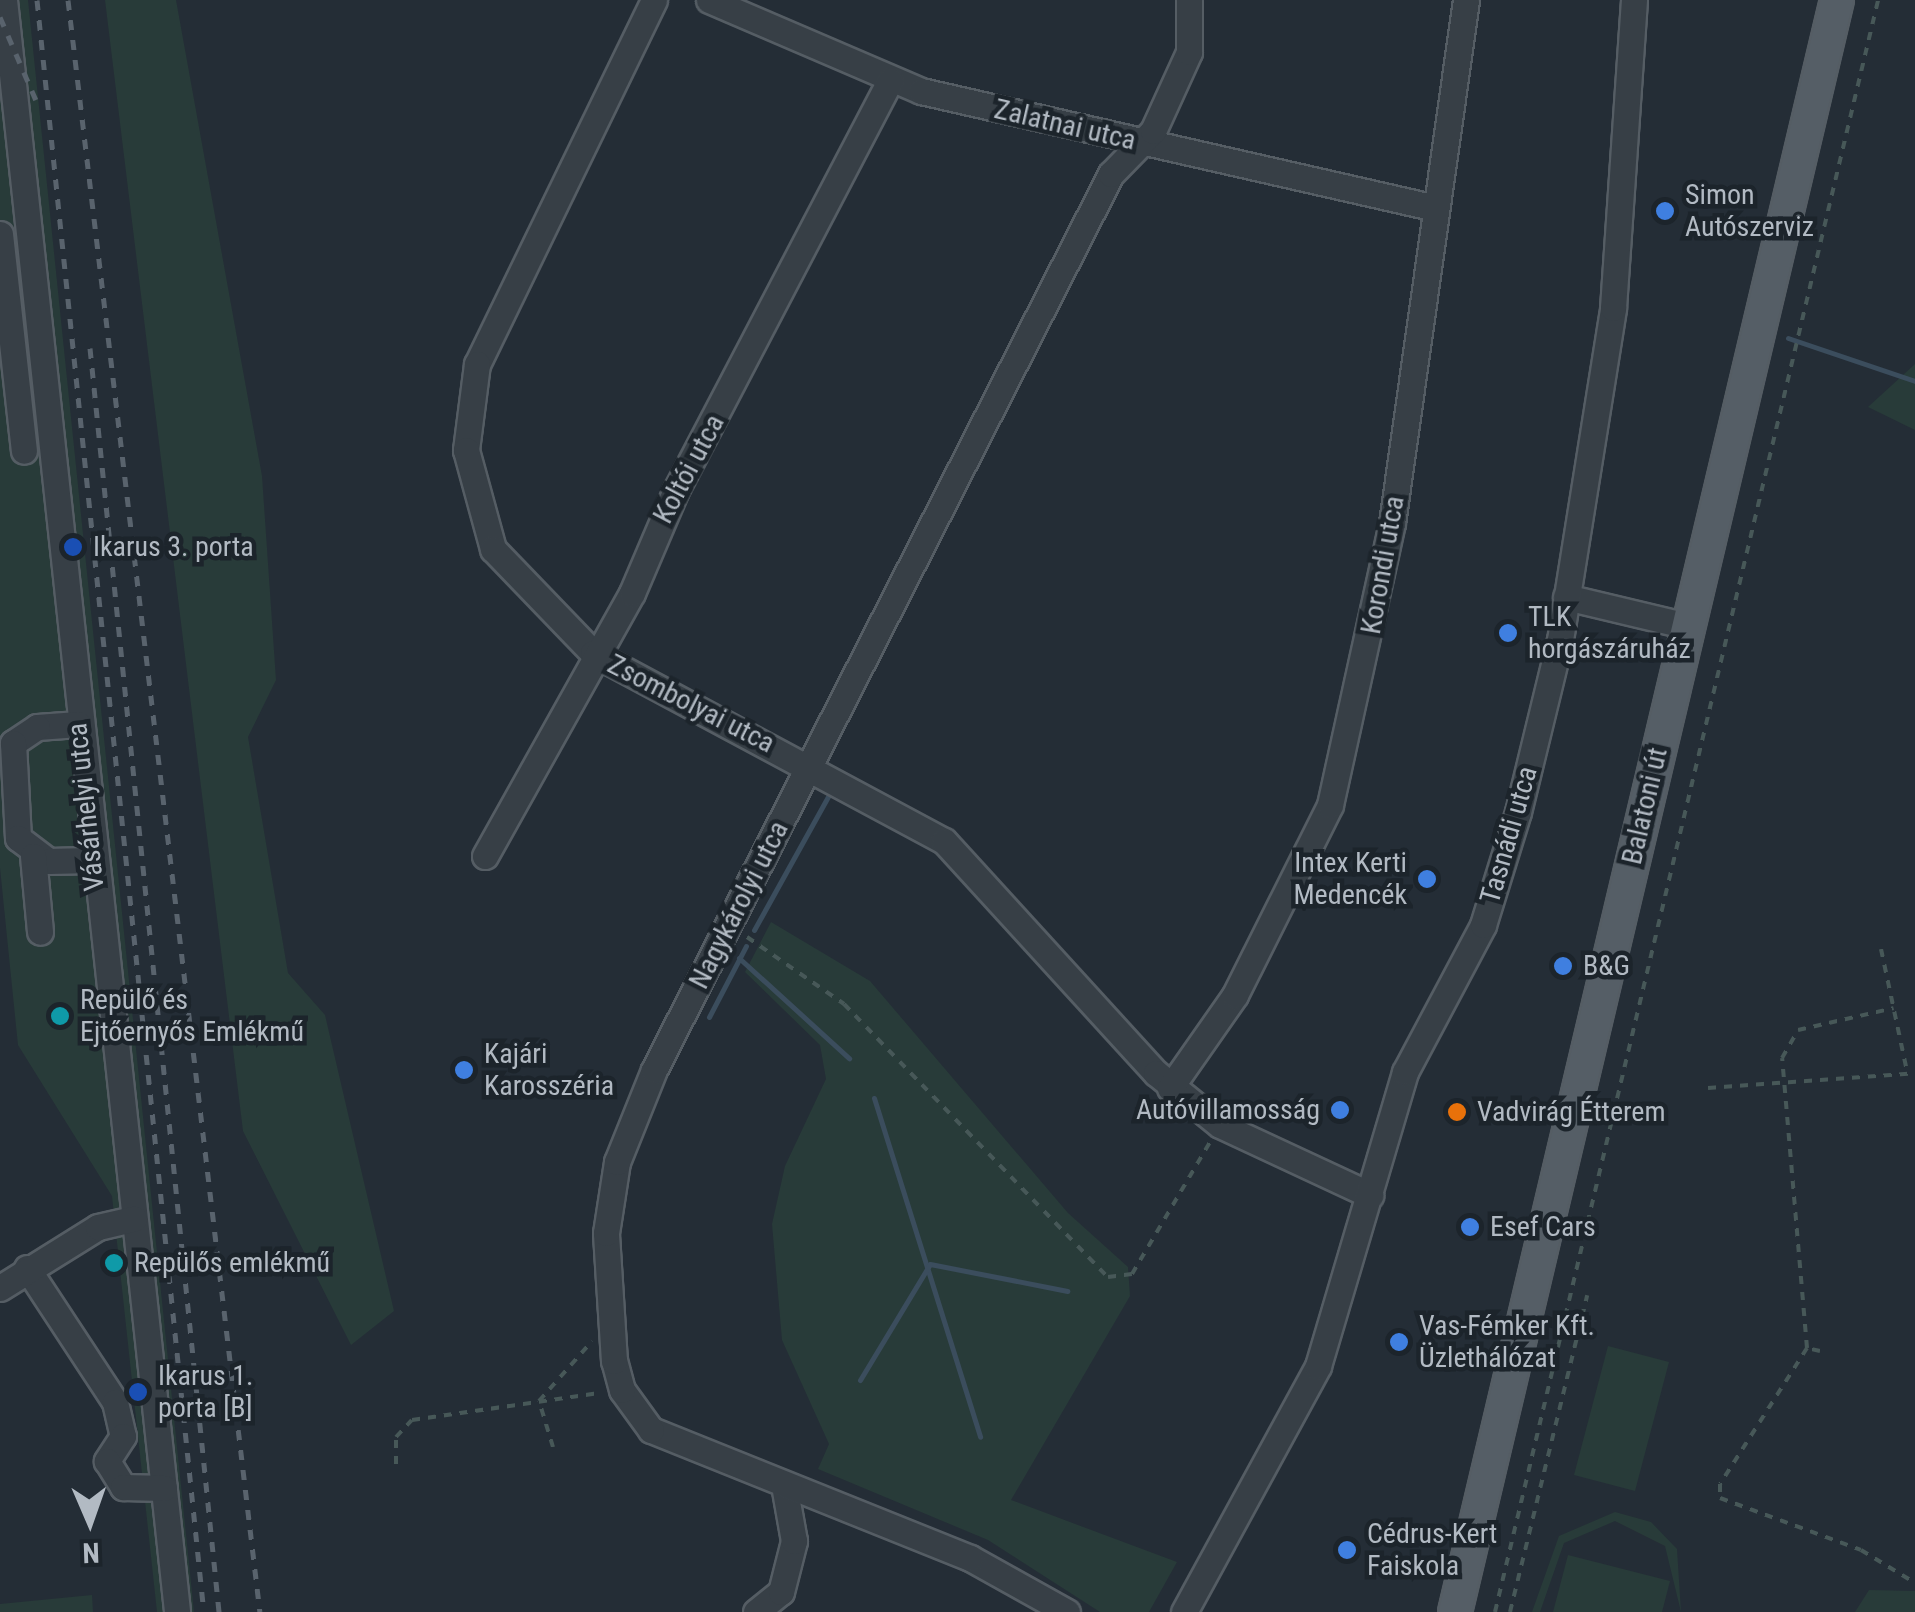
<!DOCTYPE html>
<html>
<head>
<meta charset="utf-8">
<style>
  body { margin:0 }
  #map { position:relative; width:1915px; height:1612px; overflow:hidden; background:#242d36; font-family:"Roboto Condensed",sans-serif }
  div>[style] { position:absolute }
  .green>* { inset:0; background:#283b39 }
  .stream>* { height:5px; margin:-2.5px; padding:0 2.5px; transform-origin:2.5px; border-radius:2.5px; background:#3b4d5d }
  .path>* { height:4px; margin-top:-2px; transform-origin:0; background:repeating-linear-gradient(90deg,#475858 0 8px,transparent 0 16px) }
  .roads { filter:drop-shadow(2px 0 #555d64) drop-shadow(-2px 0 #555d64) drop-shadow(0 2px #555d64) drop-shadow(0 -2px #555d64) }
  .minor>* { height:25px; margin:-12.5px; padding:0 12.5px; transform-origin:12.5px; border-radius:12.5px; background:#373f46 }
  .major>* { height:32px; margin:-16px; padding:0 16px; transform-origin:16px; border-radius:16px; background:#555e66 }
  .rail>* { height:5px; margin-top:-2.5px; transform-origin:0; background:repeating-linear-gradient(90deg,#59636d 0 10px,transparent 0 20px) }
  .dots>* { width:28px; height:28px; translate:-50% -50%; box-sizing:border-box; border:5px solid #1c242b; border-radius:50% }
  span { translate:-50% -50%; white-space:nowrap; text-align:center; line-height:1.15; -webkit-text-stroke:9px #1c242b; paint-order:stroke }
  .street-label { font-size:28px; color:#b2bac3 }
  .poi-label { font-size:28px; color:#b2bac3 }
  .left { translate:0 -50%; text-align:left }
  .right { translate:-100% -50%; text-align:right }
  .north { position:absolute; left:40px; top:1472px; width:100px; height:100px; -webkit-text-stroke:8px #1c242b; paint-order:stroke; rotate:178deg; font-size:28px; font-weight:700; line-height:40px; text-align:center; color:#b2bac3 }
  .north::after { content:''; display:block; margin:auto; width:35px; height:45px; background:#b2bac3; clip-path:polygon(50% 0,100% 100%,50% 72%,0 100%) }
</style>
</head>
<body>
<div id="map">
  <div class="green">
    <div style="clip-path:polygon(0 0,28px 0,194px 1612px,157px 1612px,112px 1196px,18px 1045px,0 868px)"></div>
    <div style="clip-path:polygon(105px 0,176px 0,262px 476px,276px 680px,248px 737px,288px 973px,325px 1015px,394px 1311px,351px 1345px,243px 1131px)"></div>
    <div style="clip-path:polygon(1915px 364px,1915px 430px,1868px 407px)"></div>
    <div style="clip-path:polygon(771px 922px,870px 981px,1068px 1213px,1128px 1267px,1130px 1296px,1011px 1500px,1177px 1562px,1149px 1612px,1100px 1612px,988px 1540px,818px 1469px,829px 1444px,782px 1340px,772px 1224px,785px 1166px,826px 1079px,820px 1045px,745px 972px)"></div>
    <div style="clip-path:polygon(1608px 1346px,1669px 1362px,1635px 1491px,1574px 1475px)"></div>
    <div style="clip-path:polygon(1615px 1512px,1651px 1522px,1677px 1549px,1681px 1612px,1665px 1546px,1615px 1521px,1564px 1543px,1540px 1612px,1532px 1612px,1559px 1536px)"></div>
    <div style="clip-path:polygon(1568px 1555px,1670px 1581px,1662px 1612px,1553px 1612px)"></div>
    <div style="clip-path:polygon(1869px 1590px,1915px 1591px,1915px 1612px,1855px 1612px)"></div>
    <div style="clip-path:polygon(92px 1595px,93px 1612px,0 1612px,0 1604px)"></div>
  </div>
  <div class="stream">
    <div style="left:1788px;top:338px;width:134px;rotate:18.7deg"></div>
    <div style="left:754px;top:930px;width:157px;rotate:-61deg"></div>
    <div style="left:739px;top:958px;width:149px;rotate:42.3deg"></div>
    <div style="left:709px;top:1017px;width:80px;rotate:-62.5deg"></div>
    <div style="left:874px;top:1098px;width:355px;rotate:72.6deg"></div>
    <div style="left:930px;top:1264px;width:140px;rotate:11.1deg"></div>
    <div style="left:860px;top:1380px;width:135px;rotate:-58.9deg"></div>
  </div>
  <div class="path">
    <div style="left:747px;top:937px;width:118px;rotate:34.6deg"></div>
    <div style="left:844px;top:1004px;width:380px;rotate:46deg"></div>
    <div style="left:1108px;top:1277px;width:24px;rotate:-7deg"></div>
    <div style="left:1132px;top:1274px;width:153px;rotate:-59.4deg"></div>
    <div style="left:1881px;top:949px;width:125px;rotate:78deg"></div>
    <div style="left:1708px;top:1088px;width:208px;rotate:-4.1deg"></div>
    <div style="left:1807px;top:1348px;width:291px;rotate:-94.9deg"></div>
    <div style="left:1782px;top:1058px;width:32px;rotate:-60deg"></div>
    <div style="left:1798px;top:1030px;width:98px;rotate:-12.9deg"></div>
    <div style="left:1820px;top:1351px;width:13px;rotate:-167deg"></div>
    <div style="left:1807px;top:1348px;width:161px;rotate:122.6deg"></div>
    <div style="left:1720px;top:1484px;width:14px;rotate:90deg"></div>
    <div style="left:1720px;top:1498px;width:150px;rotate:20.2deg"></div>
    <div style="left:1861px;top:1550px;width:63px;rotate:31.4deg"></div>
    <div style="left:553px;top:1447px;width:48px;rotate:-106.9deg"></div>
    <div style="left:539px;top:1401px;width:80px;rotate:-48.5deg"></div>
    <div style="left:396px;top:1464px;width:27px;rotate:-90deg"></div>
    <div style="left:396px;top:1437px;width:23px;rotate:-47deg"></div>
    <div style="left:412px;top:1420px;width:189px;rotate:-8.2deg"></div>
    <div style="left:1495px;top:1612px;width:1657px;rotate:-76.63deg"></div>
    <div style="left:1510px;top:1612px;width:326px;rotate:-76.3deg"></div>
  </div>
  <div class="roads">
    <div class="minor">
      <div style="left:4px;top:0;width:1621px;rotate:83.87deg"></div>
      <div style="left:654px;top:0;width:405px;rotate:115.9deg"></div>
      <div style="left:477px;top:364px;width:87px;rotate:97.3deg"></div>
      <div style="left:466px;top:450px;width:103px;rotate:74.7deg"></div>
      <div style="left:493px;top:549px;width:144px;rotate:46.1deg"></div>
      <div style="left:593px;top:653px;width:398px;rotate:28.2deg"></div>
      <div style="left:944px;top:841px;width:314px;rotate:47.6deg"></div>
      <div style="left:1156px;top:1073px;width:82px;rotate:39.1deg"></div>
      <div style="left:1220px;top:1125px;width:166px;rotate:25deg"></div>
      <div style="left:709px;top:0;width:231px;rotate:23.2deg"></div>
      <div style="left:921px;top:91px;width:528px;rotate:12.8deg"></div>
      <div style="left:0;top:234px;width:218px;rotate:83.7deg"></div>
      <div style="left:1566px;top:597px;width:125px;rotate:13.4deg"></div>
      <div style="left:78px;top:724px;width:41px;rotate:175.8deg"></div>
      <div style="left:37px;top:727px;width:29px;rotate:146deg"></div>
      <div style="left:13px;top:743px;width:95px;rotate:87deg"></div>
      <div style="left:18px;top:838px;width:38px;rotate:37deg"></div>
      <div style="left:48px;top:861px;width:43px;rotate:-1.3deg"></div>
      <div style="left:33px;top:856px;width:76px;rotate:84.7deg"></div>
      <div style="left:485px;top:856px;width:301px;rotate:-60.8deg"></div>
      <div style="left:632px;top:593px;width:112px;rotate:-66.9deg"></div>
      <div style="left:676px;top:490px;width:462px;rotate:-62.4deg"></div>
      <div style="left:1170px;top:1088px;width:113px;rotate:-55deg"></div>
      <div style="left:1235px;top:995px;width:212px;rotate:-63.4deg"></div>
      <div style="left:1330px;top:805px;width:289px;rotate:-77.6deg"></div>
      <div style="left:1392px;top:523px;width:528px;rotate:-81.95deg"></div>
      <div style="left:27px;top:1268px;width:160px;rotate:56.7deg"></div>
      <div style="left:115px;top:1402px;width:35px;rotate:77deg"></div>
      <div style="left:123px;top:1436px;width:30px;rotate:123deg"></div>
      <div style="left:107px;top:1461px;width:31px;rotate:58deg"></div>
      <div style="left:123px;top:1487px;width:41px;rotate:1.4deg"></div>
      <div style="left:0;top:1288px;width:115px;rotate:-31.9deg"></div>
      <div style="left:98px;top:1227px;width:37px;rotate:-13deg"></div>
      <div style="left:756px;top:1612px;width:32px;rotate:-39deg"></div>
      <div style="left:781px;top:1592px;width:53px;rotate:-75.7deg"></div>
      <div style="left:794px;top:1541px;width:57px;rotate:-100.1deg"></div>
      <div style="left:1067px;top:1612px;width:111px;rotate:-150.9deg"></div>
      <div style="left:970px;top:1558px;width:344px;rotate:-158.1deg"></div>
      <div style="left:651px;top:1430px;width:49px;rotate:-125.9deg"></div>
      <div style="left:622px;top:1390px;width:30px;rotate:-105deg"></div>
      <div style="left:614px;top:1361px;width:128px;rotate:-93.6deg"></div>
      <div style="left:606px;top:1233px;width:72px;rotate:-81.2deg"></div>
      <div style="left:617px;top:1162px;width:99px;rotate:-68.1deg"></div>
      <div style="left:654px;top:1070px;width:1006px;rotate:-62.98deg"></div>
      <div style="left:1111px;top:174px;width:60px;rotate:-45.7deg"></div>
      <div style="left:1153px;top:131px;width:87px;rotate:-65.5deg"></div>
      <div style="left:1189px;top:52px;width:52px;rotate:-90deg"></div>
      <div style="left:1184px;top:1612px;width:280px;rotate:-61.4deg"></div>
      <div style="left:1318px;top:1366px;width:307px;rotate:-73.5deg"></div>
      <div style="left:1405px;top:1072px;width:166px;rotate:-62deg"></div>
      <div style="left:1483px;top:925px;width:118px;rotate:-72.8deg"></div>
      <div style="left:1518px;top:812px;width:177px;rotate:-76.3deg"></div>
      <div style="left:1560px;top:640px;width:336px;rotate:-80.9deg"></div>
      <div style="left:1613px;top:308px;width:309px;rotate:-86.1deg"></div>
    </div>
    <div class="major">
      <div style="left:1455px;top:1612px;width:1657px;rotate:-76.67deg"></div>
    </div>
  </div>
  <div class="rail">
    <div style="left:37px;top:0;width:1621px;rotate:84.09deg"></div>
    <div style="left:68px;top:0;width:1623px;rotate:83.21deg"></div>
    <div style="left:0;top:17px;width:98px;rotate:66.6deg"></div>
    <div style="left:90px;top:348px;width:1271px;rotate:84.17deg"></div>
  </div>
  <div class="dots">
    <div style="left:1665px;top:211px;background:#3f7fe0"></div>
    <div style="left:73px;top:547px;background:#1a4fb4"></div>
    <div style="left:1508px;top:633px;background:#3f7fe0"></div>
    <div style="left:1427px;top:879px;background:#3f7fe0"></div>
    <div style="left:1563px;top:966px;background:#3f7fe0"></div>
    <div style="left:60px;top:1016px;background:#0f9aa8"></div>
    <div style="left:464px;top:1070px;background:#3f7fe0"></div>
    <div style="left:1340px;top:1110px;background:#3f7fe0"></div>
    <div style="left:1457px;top:1112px;background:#e8710a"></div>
    <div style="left:1470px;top:1227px;background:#3f7fe0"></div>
    <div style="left:114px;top:1263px;background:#0f9aa8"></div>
    <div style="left:1399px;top:1342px;background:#3f7fe0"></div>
    <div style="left:138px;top:1392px;background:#1a4fb4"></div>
    <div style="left:1347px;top:1550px;background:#3f7fe0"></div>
  </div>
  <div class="street-label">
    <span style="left:1065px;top:125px;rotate:13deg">Zalatnai utca</span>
    <span style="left:689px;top:469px;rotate:-62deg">Koltói utca</span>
    <span style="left:1383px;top:565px;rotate:-80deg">Korondi utca</span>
    <span style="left:691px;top:704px;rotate:27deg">Zsombolyai utca</span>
    <span style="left:1645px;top:806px;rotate:-77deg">Balatoni út</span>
    <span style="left:86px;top:807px;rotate:-96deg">Vásárhelyi utca</span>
    <span style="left:1509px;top:835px;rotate:-74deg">Tasnádi utca</span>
    <span style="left:739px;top:905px;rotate:-63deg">Nagykárolyi utca</span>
  </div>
  <div class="poi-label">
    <span class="left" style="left:1685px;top:211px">Simon<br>Autószerviz</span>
    <span class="left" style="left:93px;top:547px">Ikarus 3. porta</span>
    <span class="left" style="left:1528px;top:633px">TLK<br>horgászáruház</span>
    <span class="right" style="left:1407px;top:879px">Intex Kerti<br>Medencék</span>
    <span class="left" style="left:1583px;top:966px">B&amp;G</span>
    <span class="left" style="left:80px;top:1016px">Repülő és<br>Ejtőernyős Emlékmű</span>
    <span class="left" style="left:484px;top:1070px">Kajári<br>Karosszéria</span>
    <span class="right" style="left:1320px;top:1110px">Autóvillamosság</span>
    <span class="left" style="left:1477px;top:1112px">Vadvirág Étterem</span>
    <span class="left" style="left:1490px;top:1227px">Esef Cars</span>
    <span class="left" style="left:134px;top:1263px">Repülős emlékmű</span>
    <span class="left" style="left:1419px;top:1342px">Vas-Fémker Kft.<br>Üzlethálózat</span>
    <span class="left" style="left:158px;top:1392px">Ikarus 1.<br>porta [B]</span>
    <span class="left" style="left:1367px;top:1550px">Cédrus-Kert<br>Faiskola</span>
  </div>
  <div class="north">N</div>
</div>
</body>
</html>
